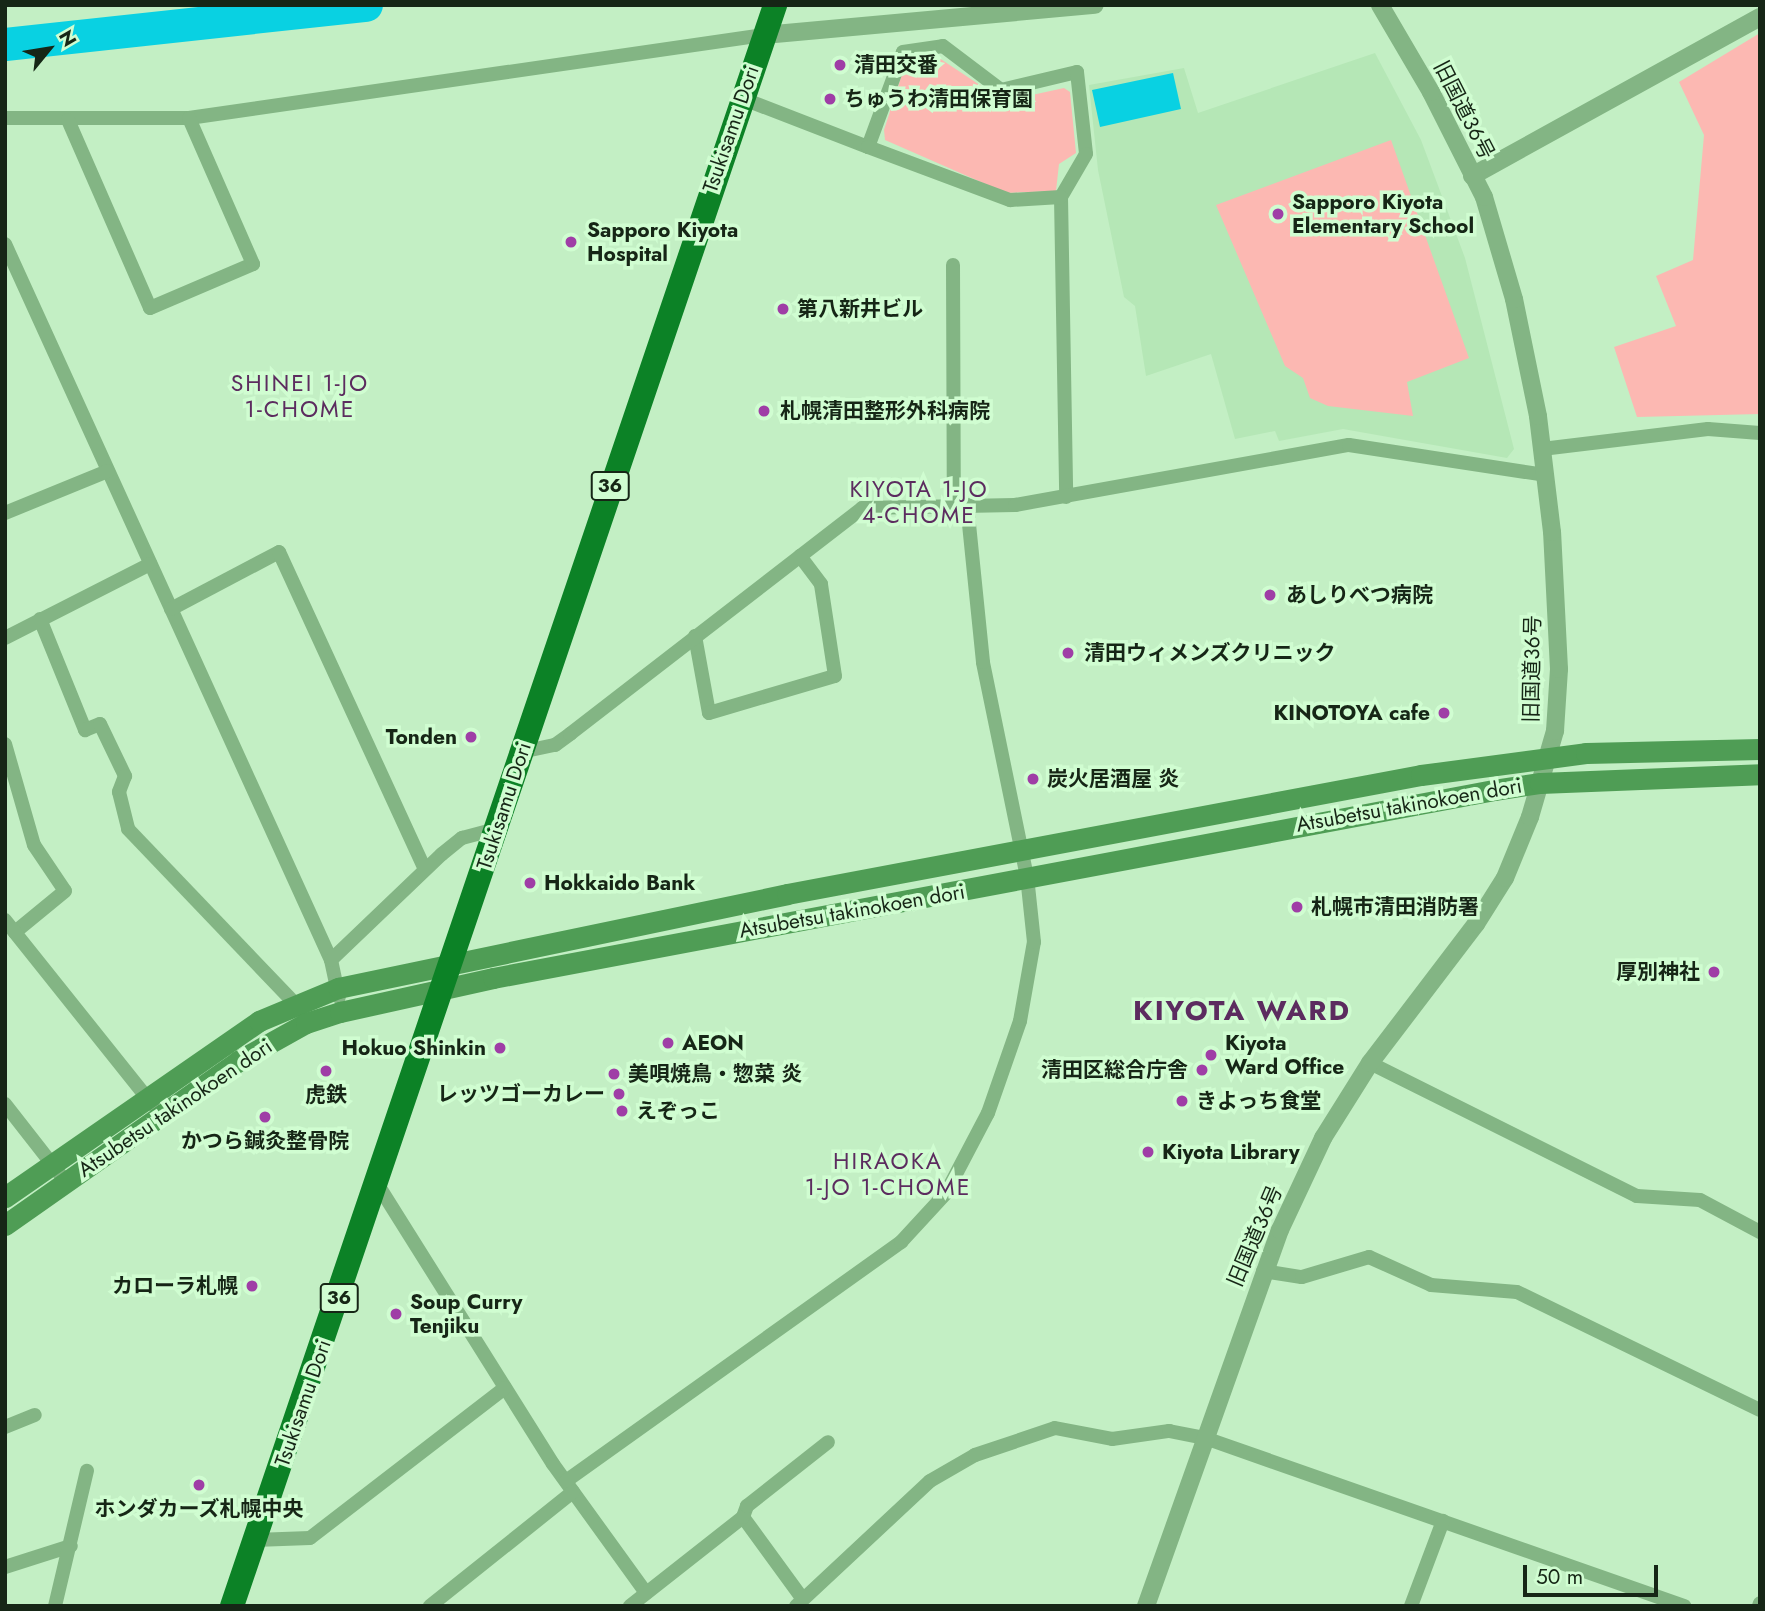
<!DOCTYPE html>
<html>
<head>
<meta charset="utf-8">
<style>
  body { margin:0 }
  #map { position:relative; width:1765px; height:1611px; overflow:hidden; background:#c3efc4; font-family:Jost,"Noto Sans JP",sans-serif }
  div>[style] { position:absolute }
  .built>* { inset:0; background:#b5e7b6 }
  .green>* { inset:0; background:#fcb8b2 }
  .water>* { inset:0; background:#09d1e2 }
  .river>* { height:33px; margin:-16.5px; padding:0 16.5px; transform-origin:16.5px; border-radius:16.5px; background:#09d1e2 }
  .minor>* { height:14px; margin:-7px; padding:0 7px; transform-origin:7px; border-radius:7px; background:#83b584 }
  .tertiary>* { height:18px; margin:-9px; padding:0 9px; transform-origin:9px; border-radius:9px; background:#83b584 }
  .secondary>* { height:21px; margin:-10.5px; padding:0 10.5px; transform-origin:10.5px; border-radius:10.5px; background:#4f9d55 }
  .trunk>* { height:24px; margin:-12px; padding:0 12px; transform-origin:12px; border-radius:12px; background:#0c8226 }
  .dots>* { width:19px; height:19px; translate:-50% -50%; box-sizing:border-box; border:4px solid #d0fdd1; border-radius:50% }
  span { translate:-50% -50%; white-space:nowrap; text-align:center; line-height:1.15; -webkit-text-stroke:7px #d0fdd1; paint-order:stroke }
  .shield-label span { padding:2px 5px; background:#d0fdd1; border:2px solid; border-radius:5px; -webkit-text-stroke-width:0 }
  .shield-label { font-size:19px; color:#162616; font-weight:700 }
  .poi-label { font-size:21px; color:#162616; font-weight:700 }
  .left { translate:0 -50%; text-align:left }
  .right { translate:-100% -50%; text-align:right }
  .street-label { font-size:21px; color:#162616 }
  .neighbourhood-label { font-size:23px; color:#5c2c5f; letter-spacing:2px }
  .district-label { font-size:28px; color:#5c2c5f; font-weight:700; letter-spacing:2px }
  .frame { position:absolute; inset:0; border:7px solid #162616; pointer-events:none }
  .north { position:absolute; left:14px; top:14px; width:70px; height:70px; -webkit-text-stroke:5px #d0fdd1; paint-order:stroke; rotate:60deg; font-size:19px; font-weight:700; line-height:28px; text-align:center; color:#162616 }
  .north::after { content:''; display:block; margin:auto; width:24px; height:32px; background:#162616; clip-path:polygon(50% 0,100% 100%,50% 72%,0 100%) }
  .scale { position:absolute; left:1523px; top:1565px; width:135px; height:32px; box-sizing:border-box; border:4px solid #162616; border-top:0; padding-left:9px; font-size:21px; line-height:24px; white-space:nowrap; color:#162616; -webkit-text-stroke:5px #d0fdd1; paint-order:stroke }
</style>
</head>
<body>
<div id="map">
  <div class="built">
    <div style="clip-path:polygon(1375px 53px,1421px 140px,1465px 258px,1514px 449px,1507px 458px,1343px 429px,1279px 441px,1275px 431px,1235px 439px,1211px 354px,1146px 376px,1135px 306px,1124px 297px,1098px 170px,1089px 85px,1184px 68px,1198px 113px)"></div>
  </div>
  <div class="green">
    <div style="clip-path:polygon(1760px 33px,1760px 414px,1637px 417px,1614px 347px,1676px 326px,1656px 276px,1693px 260px,1704px 135px,1679px 82px)"></div>
    <div style="clip-path:polygon(933px 54px,1004px 101px,1064px 88px,1070px 92px,1076px 153px,1059px 164px,1056px 191px,1006px 193px,885px 140px,884px 130px,907px 59px)"></div>
    <div style="clip-path:polygon(1391px 140px,1469px 358px,1407px 382px,1413px 416px,1328px 406px,1310px 398px,1303px 378px,1285px 366px,1216px 205px)"></div>
  </div>
  <div class="water">
    <div style="clip-path:polygon(1173px 73px,1181px 109px,1100px 127px,1092px 90px)"></div>
  </div>
  <div class="river">
    <div style="left:5px;top:44px;width:363px;rotate:-6.2deg"></div>
  </div>
  <div class="minor">
    <div style="left:741px;top:98px;width:136px;rotate:21.1deg"></div>
    <div style="left:868px;top:147px;width:101px;rotate:-69.8deg"></div>
    <div style="left:903px;top:52px;width:40px;rotate:-8.5deg"></div>
    <div style="left:943px;top:46px;width:73px;rotate:37.2deg"></div>
    <div style="left:1001px;top:90px;width:78px;rotate:-13.3deg"></div>
    <div style="left:1077px;top:72px;width:82px;rotate:83.7deg"></div>
    <div style="left:1086px;top:154px;width:50px;rotate:120.2deg"></div>
    <div style="left:1061px;top:197px;width:300px;rotate:89deg"></div>
    <div style="left:5px;top:118px;width:184px"></div>
    <div style="left:189px;top:118px;width:581px;rotate:-8.21deg"></div>
    <div style="left:68px;top:120px;width:205px;rotate:66.4deg"></div>
    <div style="left:150px;top:308px;width:112px;rotate:-23.1deg"></div>
    <div style="left:253px;top:264px;width:159px;rotate:-113.7deg"></div>
    <div style="left:868px;top:147px;width:152px;rotate:20.5deg"></div>
    <div style="left:1010px;top:200px;width:51px;rotate:-3.4deg"></div>
    <div style="left:5px;top:244px;width:787px;rotate:65.52deg"></div>
    <div style="left:331px;top:960px;width:38px;rotate:78deg"></div>
    <div style="left:953px;top:265px;width:240px;rotate:89.8deg"></div>
    <div style="left:1542px;top:449px;width:167px;rotate:-6.9deg"></div>
    <div style="left:1708px;top:429px;width:52px;rotate:4.4deg"></div>
    <div style="left:5px;top:513px;width:111px;rotate:-22.2deg"></div>
    <div style="left:171px;top:609px;width:122px;rotate:-27.8deg"></div>
    <div style="left:279px;top:552px;width:349px;rotate:65.3deg"></div>
    <div style="left:40px;top:619px;width:120px;rotate:67.9deg"></div>
    <div style="left:85px;top:730px;width:16px;rotate:-22deg"></div>
    <div style="left:100px;top:724px;width:58px;rotate:64.3deg"></div>
    <div style="left:125px;top:776px;width:17px;rotate:111deg"></div>
    <div style="left:119px;top:792px;width:38px;rotate:76deg"></div>
    <div style="left:128px;top:829px;width:242px;rotate:46.3deg"></div>
    <div style="left:695px;top:636px;width:78px;rotate:79.7deg"></div>
    <div style="left:709px;top:713px;width:131px;rotate:-16.4deg"></div>
    <div style="left:835px;top:676px;width:93px;rotate:-98.7deg"></div>
    <div style="left:821px;top:584px;width:35px;rotate:-127deg"></div>
    <div style="left:5px;top:638px;width:163px;rotate:-27deg"></div>
    <div style="left:5px;top:744px;width:105px;rotate:74deg"></div>
    <div style="left:34px;top:845px;width:55px;rotate:56deg"></div>
    <div style="left:65px;top:891px;width:65px;rotate:140.6deg"></div>
    <div style="left:521px;top:752px;width:35px;rotate:-12deg"></div>
    <div style="left:555px;top:745px;width:19px;rotate:-36deg"></div>
    <div style="left:570px;top:734px;width:369px;rotate:-37.7deg"></div>
    <div style="left:862px;top:508px;width:153px;rotate:-1.1deg"></div>
    <div style="left:1015px;top:505px;width:339px;rotate:-10.2deg"></div>
    <div style="left:1349px;top:445px;width:198px;rotate:8.7deg"></div>
    <div style="left:5px;top:920px;width:236px;rotate:51.4deg"></div>
    <div style="left:331px;top:960px;width:153px;rotate:-43.7deg"></div>
    <div style="left:442px;top:854px;width:26px;rotate:-39deg"></div>
    <div style="left:462px;top:838px;width:35px;rotate:-15deg"></div>
    <div style="left:1370px;top:1063px;width:298px;rotate:26.5deg"></div>
    <div style="left:1637px;top:1196px;width:63px;rotate:3.6deg"></div>
    <div style="left:1700px;top:1200px;width:68px;rotate:28.1deg"></div>
    <div style="left:5px;top:1104px;width:99px;rotate:52deg"></div>
    <div style="left:378px;top:1185px;width:329px;rotate:57.9deg"></div>
    <div style="left:553px;top:1464px;width:159px;rotate:54.2deg"></div>
    <div style="left:1263px;top:1271px;width:39px;rotate:9deg"></div>
    <div style="left:1302px;top:1277px;width:70px;rotate:-16.6deg"></div>
    <div style="left:1369px;top:1257px;width:68px;rotate:24.3deg"></div>
    <div style="left:1431px;top:1285px;width:86px;rotate:4.7deg"></div>
    <div style="left:1517px;top:1292px;width:270px;rotate:25.9deg"></div>
    <div style="left:5px;top:1427px;width:32px;rotate:-22deg"></div>
    <div style="left:566px;top:1481px;width:412px;rotate:-35.5deg"></div>
    <div style="left:901px;top:1242px;width:67px;rotate:-47.4deg"></div>
    <div style="left:946px;top:1193px;width:90px;rotate:-62.3deg"></div>
    <div style="left:988px;top:1113px;width:97px;rotate:-70.8deg"></div>
    <div style="left:1020px;top:1021px;width:80px;rotate:-80deg"></div>
    <div style="left:1034px;top:942px;width:65px;rotate:-96.1deg"></div>
    <div style="left:1027px;top:877px;width:219px;rotate:-101.6deg"></div>
    <div style="left:983px;top:662px;width:158px;rotate:-95.8deg"></div>
    <div style="left:743px;top:1517px;width:100px;rotate:53.9deg"></div>
    <div style="left:255px;top:1540px;width:55px;rotate:-2.1deg"></div>
    <div style="left:310px;top:1538px;width:246px;rotate:-37.6deg"></div>
    <div style="left:5px;top:1567px;width:69px;rotate:-17.7deg"></div>
    <div style="left:55px;top:1606px;width:139px;rotate:-76.7deg"></div>
    <div style="left:430px;top:1606px;width:183px;rotate:-38.6deg"></div>
    <div style="left:630px;top:1606px;width:144px;rotate:-38.2deg"></div>
    <div style="left:743px;top:1517px;width:12px;rotate:-70deg"></div>
    <div style="left:747px;top:1506px;width:103px;rotate:-38.3deg"></div>
    <div style="left:796px;top:1606px;width:183px;rotate:-43deg"></div>
    <div style="left:930px;top:1481px;width:52px;rotate:-30deg"></div>
    <div style="left:975px;top:1455px;width:84px;rotate:-18.6deg"></div>
    <div style="left:1055px;top:1428px;width:58px;rotate:10.9deg"></div>
    <div style="left:1112px;top:1439px;width:58px;rotate:-8deg"></div>
    <div style="left:1169px;top:1431px;width:37px;rotate:11deg"></div>
    <div style="left:1205px;top:1438px;width:508px;rotate:19.33deg"></div>
    <div style="left:1411px;top:1606px;width:91px;rotate:-69.4deg"></div>
    <div style="left:1759px;top:1606px;width:3px;rotate:-72deg"></div>
  </div>
  <div class="tertiary">
    <div style="left:764px;top:35px;width:332px;rotate:-5.2deg"></div>
    <div style="left:1472px;top:176px;width:329px;rotate:-28.9deg"></div>
    <div style="left:1146px;top:1606px;width:399px;rotate:-70.4deg"></div>
    <div style="left:1280px;top:1230px;width:102px;rotate:-64.9deg"></div>
    <div style="left:1323px;top:1138px;width:89px;rotate:-57.9deg"></div>
    <div style="left:1370px;top:1063px;width:175px;rotate:-52.7deg"></div>
    <div style="left:1476px;top:924px;width:54px;rotate:-57.8deg"></div>
    <div style="left:1505px;top:878px;width:66px;rotate:-67.7deg"></div>
    <div style="left:1530px;top:817px;width:90px;rotate:-73.8deg"></div>
    <div style="left:1555px;top:731px;width:62px;rotate:-86.3deg"></div>
    <div style="left:1559px;top:669px;width:137px;rotate:-92.9deg"></div>
    <div style="left:1552px;top:532px;width:117px;rotate:-96.9deg"></div>
    <div style="left:1538px;top:416px;width:119px;rotate:-101.6deg"></div>
    <div style="left:1514px;top:299px;width:106px;rotate:-106.4deg"></div>
    <div style="left:1484px;top:197px;width:118px;rotate:-116.8deg"></div>
    <div style="left:1431px;top:92px;width:101px;rotate:-120.4deg"></div>
  </div>
  <div class="secondary">
    <div style="left:5px;top:1197px;width:309px;rotate:-34.7deg"></div>
    <div style="left:259px;top:1021px;width:86px;rotate:-22.7deg"></div>
    <div style="left:338px;top:988px;width:459px;rotate:-11.8deg"></div>
    <div style="left:787px;top:894px;width:645px;rotate:-10.63deg"></div>
    <div style="left:1421px;top:775px;width:166px;rotate:-7.6deg"></div>
    <div style="left:1586px;top:753px;width:174px;rotate:-1.3deg"></div>
    <div style="left:5px;top:1225px;width:285px;rotate:-35.1deg"></div>
    <div style="left:238px;top:1061px;width:78px;rotate:-29.2deg"></div>
    <div style="left:306px;top:1023px;width:36px;rotate:-18deg"></div>
    <div style="left:340px;top:1012px;width:157px;rotate:-12.5deg"></div>
    <div style="left:493px;top:978px;width:1019px;rotate:-10.64deg"></div>
    <div style="left:1494px;top:790px;width:47px;rotate:-8.7deg"></div>
    <div style="left:1540px;top:783px;width:220px;rotate:-2.3deg"></div>
  </div>
  <div class="trunk">
    <div style="left:232px;top:1606px;width:1691px;rotate:-71.26deg"></div>
  </div>
  <div class="dots">
    <div style="left:840px;top:65px;background:#9f3ea6"></div>
    <div style="left:830px;top:99px;background:#9f3ea6"></div>
    <div style="left:1278px;top:214px;background:#9f3ea6"></div>
    <div style="left:571px;top:242px;background:#9f3ea6"></div>
    <div style="left:783px;top:309px;background:#9f3ea6"></div>
    <div style="left:764px;top:411px;background:#9f3ea6"></div>
    <div style="left:1270px;top:595px;background:#9f3ea6"></div>
    <div style="left:1068px;top:653px;background:#9f3ea6"></div>
    <div style="left:1444px;top:713px;background:#9f3ea6"></div>
    <div style="left:471px;top:737px;background:#9f3ea6"></div>
    <div style="left:1033px;top:779px;background:#9f3ea6"></div>
    <div style="left:530px;top:883px;background:#9f3ea6"></div>
    <div style="left:1297px;top:907px;background:#9f3ea6"></div>
    <div style="left:1714px;top:972px;background:#9f3ea6"></div>
    <div style="left:668px;top:1043px;background:#9f3ea6"></div>
    <div style="left:500px;top:1048px;background:#9f3ea6"></div>
    <div style="left:1211px;top:1055px;background:#9f3ea6"></div>
    <div style="left:1202px;top:1070px;background:#9f3ea6"></div>
    <div style="left:326px;top:1071px;background:#9f3ea6"></div>
    <div style="left:614px;top:1074px;background:#9f3ea6"></div>
    <div style="left:619px;top:1094px;background:#9f3ea6"></div>
    <div style="left:1182px;top:1101px;background:#9f3ea6"></div>
    <div style="left:622px;top:1111px;background:#9f3ea6"></div>
    <div style="left:265px;top:1117px;background:#9f3ea6"></div>
    <div style="left:1148px;top:1152px;background:#9f3ea6"></div>
    <div style="left:252px;top:1286px;background:#9f3ea6"></div>
    <div style="left:396px;top:1314px;background:#9f3ea6"></div>
    <div style="left:199px;top:1485px;background:#9f3ea6"></div>
  </div>
  <div class="shield-label">
    <span style="left:610px;top:486px">36</span>
    <span style="left:339px;top:1298px">36</span>
  </div>
  <div class="poi-label">
    <span class="left" style="left:854px;top:65px">清田交番</span>
    <span class="left" style="left:844px;top:99px">ちゅうわ清田保育園</span>
    <span class="left" style="left:1292px;top:214px">Sapporo Kiyota<br>Elementary School</span>
    <span class="left" style="left:587px;top:242px">Sapporo Kiyota<br>Hospital</span>
    <span class="left" style="left:797px;top:309px">第八新井ビル</span>
    <span class="left" style="left:780px;top:411px">札幌清田整形外科病院</span>
    <span class="left" style="left:1286px;top:595px">あしりべつ病院</span>
    <span class="left" style="left:1084px;top:653px">清田ウィメンズクリニック</span>
    <span class="right" style="left:1430px;top:713px">KINOTOYA cafe</span>
    <span class="right" style="left:457px;top:737px">Tonden</span>
    <span class="left" style="left:1047px;top:779px">炭火居酒屋 炎</span>
    <span class="left" style="left:544px;top:883px">Hokkaido Bank</span>
    <span class="left" style="left:1311px;top:907px">札幌市清田消防署</span>
    <span class="right" style="left:1700px;top:972px">厚別神社</span>
    <span class="left" style="left:682px;top:1043px">AEON</span>
    <span class="left" style="left:1225px;top:1055px">Kiyota<br>Ward Office</span>
    <span class="right" style="left:486px;top:1048px">Hokuo Shinkin</span>
    <span class="right" style="left:1188px;top:1070px">清田区総合庁舎</span>
    <span class="left" style="left:628px;top:1074px">美唄焼鳥・惣菜 炎</span>
    <span class="right" style="left:605px;top:1094px">レッツゴーカレー</span>
    <span style="left:326px;top:1095px">虎鉄</span>
    <span class="left" style="left:1196px;top:1101px">きよっち食堂</span>
    <span class="left" style="left:636px;top:1111px">えぞっこ</span>
    <span style="left:265px;top:1141px">かつら鍼灸整骨院</span>
    <span class="left" style="left:1162px;top:1152px">Kiyota Library</span>
    <span class="right" style="left:238px;top:1286px">カローラ札幌</span>
    <span class="left" style="left:410px;top:1314px">Soup Curry<br>Tenjiku</span>
    <span style="left:199px;top:1509px">ホンダカーズ札幌中央</span>
  </div>
  <div class="street-label">
    <span style="left:1464px;top:110px;rotate:63deg">旧国道36号</span>
    <span style="left:731px;top:129px;rotate:-71deg">Tsukisamu Dori</span>
    <span style="left:1532px;top:669px;rotate:-89deg">旧国道36号</span>
    <span style="left:1409px;top:805px;rotate:-10deg">Atsubetsu takinokoen dori</span>
    <span style="left:504px;top:806px;rotate:-72deg">Tsukisamu Dori</span>
    <span style="left:852px;top:911px;rotate:-10deg">Atsubetsu takinokoen dori</span>
    <span style="left:175px;top:1108px;rotate:-34deg">Atsubetsu takinokoen dori</span>
    <span style="left:1255px;top:1236px;rotate:-67deg">旧国道36号</span>
    <span style="left:303px;top:1403px;rotate:-71deg">Tsukisamu Dori</span>
  </div>
  <div class="neighbourhood-label">
    <span style="left:300px;top:396px">SHINEI 1-JO<br>1-CHOME</span>
    <span style="left:919px;top:502px">KIYOTA 1-JO<br>4-CHOME</span>
    <span style="left:888px;top:1174px">HIRAOKA<br>1-JO 1-CHOME</span>
  </div>
  <div class="district-label">
    <span style="left:1242px;top:1011px">KIYOTA WARD</span>
  </div>
  <div class="frame"></div>
  <div class="north">N</div>
  <div class="scale">50 m</div>
</div>
</body>
</html>
